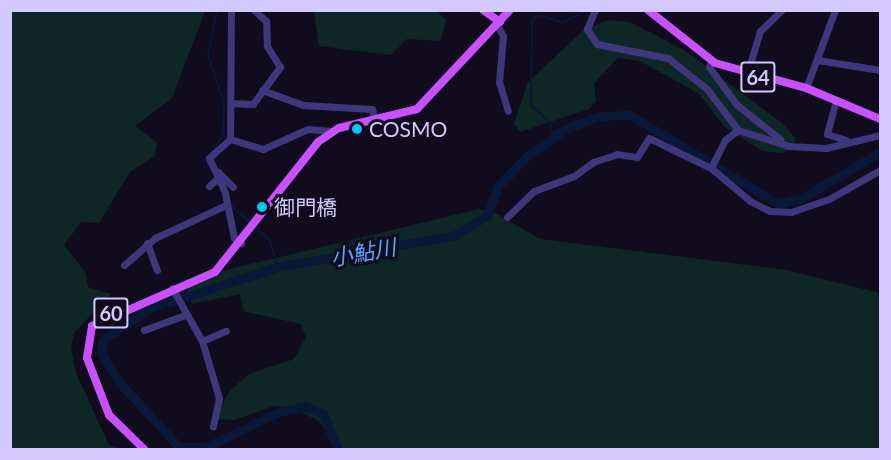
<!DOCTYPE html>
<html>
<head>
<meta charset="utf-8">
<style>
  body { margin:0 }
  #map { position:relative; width:891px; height:460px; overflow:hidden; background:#100c1d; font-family:Lato,"Noto Sans JP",sans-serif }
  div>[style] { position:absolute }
  .green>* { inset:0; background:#0f2627 }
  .stream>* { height:1.5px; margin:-0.75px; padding:0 0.75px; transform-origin:0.75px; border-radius:0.75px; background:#091739 }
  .river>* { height:9px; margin:-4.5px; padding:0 4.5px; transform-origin:4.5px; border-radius:4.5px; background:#091739 }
  .minor>* { height:7px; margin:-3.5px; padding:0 3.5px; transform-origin:3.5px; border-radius:3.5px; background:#3f377c }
  .major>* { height:8px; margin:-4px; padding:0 4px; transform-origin:4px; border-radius:4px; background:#c951fd }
  .dots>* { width:16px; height:16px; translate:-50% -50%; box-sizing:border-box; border:3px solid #100c1d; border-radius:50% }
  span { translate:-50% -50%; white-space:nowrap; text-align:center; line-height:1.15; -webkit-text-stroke:6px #100c1d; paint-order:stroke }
  .shield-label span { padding:2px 4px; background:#100c1d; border:2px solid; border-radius:4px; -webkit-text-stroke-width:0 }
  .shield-label { font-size:20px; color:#d3c9fe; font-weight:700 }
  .poi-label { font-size:21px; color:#d3c9fe }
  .left { translate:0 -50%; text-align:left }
  .water-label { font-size:22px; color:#58a5fd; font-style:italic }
  .frame { position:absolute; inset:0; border:12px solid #d3c9fe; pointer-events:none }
</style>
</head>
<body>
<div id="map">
  <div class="green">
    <div style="clip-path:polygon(10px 11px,205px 11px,172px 98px,135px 126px,157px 142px,155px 156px,130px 172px,99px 223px,81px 222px,64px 245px,85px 272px,88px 287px,111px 294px,74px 333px,71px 348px,76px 373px,109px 445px,119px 449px,11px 449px)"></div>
    <div style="clip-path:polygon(314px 11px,437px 11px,446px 20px,441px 41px,407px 39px,391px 55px,319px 46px)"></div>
    <div style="clip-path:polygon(609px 20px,630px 22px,684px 50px,782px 123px,796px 139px,792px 146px,783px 153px,762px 151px,725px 127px,698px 93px,640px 61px,618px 58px,594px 83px,596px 101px,589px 109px,520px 132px,514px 124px,528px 82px,586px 28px)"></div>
    <div style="clip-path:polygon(479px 209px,494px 212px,540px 239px,786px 270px,880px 293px,880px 449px,339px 450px,319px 421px,297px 410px,274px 406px,234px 420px,212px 419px,231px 390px,249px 374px,294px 359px,306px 337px,301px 324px,243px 311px,240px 294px,192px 304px,185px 280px)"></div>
  </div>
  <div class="stream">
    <div style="left:553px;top:135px;width:14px;rotate:-107deg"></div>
    <div style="left:549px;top:122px;width:24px;rotate:-138deg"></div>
    <div style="left:531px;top:106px;width:87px;rotate:-89.3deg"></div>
    <div style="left:532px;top:19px;width:9px;rotate:-27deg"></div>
    <div style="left:540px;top:15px;width:24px;rotate:19deg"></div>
    <div style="left:563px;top:23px;width:26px;rotate:-29deg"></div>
    <div style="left:210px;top:168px;width:9px;rotate:-126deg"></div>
    <div style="left:205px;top:161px;width:32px;rotate:-55deg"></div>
    <div style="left:223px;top:135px;width:32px;rotate:-88deg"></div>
    <div style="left:224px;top:103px;width:51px;rotate:-108.4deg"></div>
    <div style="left:208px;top:55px;width:46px;rotate:-78.7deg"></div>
    <div style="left:226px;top:185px;width:12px;rotate:76deg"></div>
    <div style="left:231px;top:205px;width:25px;rotate:43deg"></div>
    <div style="left:255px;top:226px;width:21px;rotate:43deg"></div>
    <div style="left:270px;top:240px;width:28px;rotate:73deg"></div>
  </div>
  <div class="river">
    <div style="left:338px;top:450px;width:40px;rotate:-112deg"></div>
    <div style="left:323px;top:413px;width:19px;rotate:-159deg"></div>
    <div style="left:305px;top:406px;width:27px;rotate:167deg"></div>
    <div style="left:279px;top:412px;width:81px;rotate:154.4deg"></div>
    <div style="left:206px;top:447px;width:27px;rotate:180deg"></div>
    <div style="left:179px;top:447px;width:90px;rotate:-132.7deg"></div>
    <div style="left:118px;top:381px;width:34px;rotate:-120deg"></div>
    <div style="left:101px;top:352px;width:12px;rotate:-81deg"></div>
    <div style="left:103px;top:340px;width:57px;rotate:-34.2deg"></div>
    <div style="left:150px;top:308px;width:134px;rotate:-17.8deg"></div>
    <div style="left:278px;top:267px;width:180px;rotate:-10.2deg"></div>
    <div style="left:455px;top:235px;width:37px;rotate:-31deg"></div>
    <div style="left:487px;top:216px;width:32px;rotate:-70deg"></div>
    <div style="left:498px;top:186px;width:42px;rotate:-46deg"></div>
    <div style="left:527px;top:156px;width:47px;rotate:-35.4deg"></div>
    <div style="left:565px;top:129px;width:36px;rotate:-21deg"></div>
    <div style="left:599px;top:116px;width:31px;rotate:-2deg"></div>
    <div style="left:630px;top:115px;width:174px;rotate:30.9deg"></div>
    <div style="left:779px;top:204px;width:24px;rotate:-15deg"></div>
    <div style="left:802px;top:198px;width:91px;rotate:-30.5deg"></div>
  </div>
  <div class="minor">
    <div style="left:231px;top:10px;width:129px;rotate:90.4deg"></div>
    <div style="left:230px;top:139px;width:28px;rotate:138deg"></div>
    <div style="left:209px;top:158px;width:38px;rotate:65deg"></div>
    <div style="left:225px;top:193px;width:46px;rotate:78.7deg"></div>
    <div style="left:234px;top:238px;width:9px;rotate:36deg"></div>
    <div style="left:595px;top:10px;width:21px;rotate:113deg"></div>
    <div style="left:587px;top:29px;width:18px;rotate:56deg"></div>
    <div style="left:597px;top:44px;width:72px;rotate:11.2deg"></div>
    <div style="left:668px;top:58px;width:50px;rotate:38.5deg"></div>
    <div style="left:707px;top:89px;width:51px;rotate:52.9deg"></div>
    <div style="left:738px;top:130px;width:16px;rotate:142deg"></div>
    <div style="left:725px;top:140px;width:31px;rotate:117deg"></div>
    <div style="left:711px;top:168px;width:51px;rotate:40.2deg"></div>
    <div style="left:750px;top:201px;width:22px;rotate:27deg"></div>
    <div style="left:770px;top:211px;width:21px;rotate:3deg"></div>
    <div style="left:791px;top:212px;width:40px;rotate:-18.9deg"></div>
    <div style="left:829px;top:199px;width:59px;rotate:-29.6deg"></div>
    <div style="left:498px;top:27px;width:10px;rotate:61deg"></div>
    <div style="left:503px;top:36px;width:46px;rotate:95deg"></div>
    <div style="left:499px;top:82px;width:30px;rotate:73deg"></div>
    <div style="left:817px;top:60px;width:64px;rotate:9deg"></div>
    <div style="left:711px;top:61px;width:6px;rotate:108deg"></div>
    <div style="left:709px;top:67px;width:47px;rotate:53.6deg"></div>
    <div style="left:737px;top:105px;width:55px;rotate:38.3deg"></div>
    <div style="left:747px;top:74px;width:45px;rotate:-73.2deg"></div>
    <div style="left:760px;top:31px;width:30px;rotate:-44deg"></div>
    <div style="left:806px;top:88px;width:83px;rotate:-69.6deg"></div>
    <div style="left:262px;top:90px;width:44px;rotate:20.1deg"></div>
    <div style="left:303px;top:105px;width:69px;rotate:3.3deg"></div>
    <div style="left:372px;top:109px;width:11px;rotate:75deg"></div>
    <div style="left:836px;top:100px;width:35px;rotate:105deg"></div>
    <div style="left:827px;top:134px;width:20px;rotate:18deg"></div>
    <div style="left:232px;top:103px;width:21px;rotate:3deg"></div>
    <div style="left:253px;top:104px;width:46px;rotate:-53.9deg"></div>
    <div style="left:280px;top:67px;width:25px;rotate:-122deg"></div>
    <div style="left:267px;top:46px;width:25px;rotate:-92deg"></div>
    <div style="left:266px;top:21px;width:16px;rotate:-137deg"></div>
    <div style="left:738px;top:130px;width:53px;rotate:17.4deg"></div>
    <div style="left:789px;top:146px;width:37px;rotate:3deg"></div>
    <div style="left:826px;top:148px;width:56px;rotate:-13.5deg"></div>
    <div style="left:230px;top:139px;width:34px;rotate:17deg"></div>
    <div style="left:263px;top:149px;width:49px;rotate:-24deg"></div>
    <div style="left:308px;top:129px;width:24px;rotate:5deg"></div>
    <div style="left:218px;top:172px;width:21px;rotate:45deg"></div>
    <div style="left:209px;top:186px;width:13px;rotate:-42deg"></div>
    <div style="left:507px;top:217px;width:37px;rotate:-44deg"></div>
    <div style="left:534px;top:191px;width:43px;rotate:-20.6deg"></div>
    <div style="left:574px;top:176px;width:24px;rotate:-36deg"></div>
    <div style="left:593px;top:162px;width:25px;rotate:-18deg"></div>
    <div style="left:617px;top:154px;width:20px;rotate:9deg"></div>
    <div style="left:637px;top:157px;width:22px;rotate:-58deg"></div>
    <div style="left:649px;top:138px;width:69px;rotate:25.8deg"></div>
    <div style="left:147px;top:243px;width:29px;rotate:70deg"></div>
    <div style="left:124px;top:265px;width:41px;rotate:-41.1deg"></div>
    <div style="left:155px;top:238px;width:78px;rotate:-24.9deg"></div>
    <div style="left:172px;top:288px;width:61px;rotate:60.5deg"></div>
    <div style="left:202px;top:341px;width:59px;rotate:73.4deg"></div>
    <div style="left:219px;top:398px;width:29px;rotate:102deg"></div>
    <div style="left:144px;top:330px;width:44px;rotate:-20.1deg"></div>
    <div style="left:202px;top:341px;width:26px;rotate:-23deg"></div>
  </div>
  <div class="major">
    <div style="left:483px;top:10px;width:21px;rotate:35deg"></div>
    <div style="left:648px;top:10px;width:85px;rotate:38.3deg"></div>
    <div style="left:715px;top:63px;width:94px;rotate:15.4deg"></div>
    <div style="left:806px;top:88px;width:80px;rotate:22.7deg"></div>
    <div style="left:145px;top:450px;width:50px;rotate:-135.8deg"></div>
    <div style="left:109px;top:415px;width:61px;rotate:-111.1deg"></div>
    <div style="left:87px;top:358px;width:32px;rotate:-81deg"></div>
    <div style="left:92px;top:326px;width:134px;rotate:-23.7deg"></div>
    <div style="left:215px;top:272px;width:166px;rotate:-51.6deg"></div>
    <div style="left:318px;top:142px;width:25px;rotate:-34deg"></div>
    <div style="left:339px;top:128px;width:80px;rotate:-13.7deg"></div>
    <div style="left:417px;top:109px;width:136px;rotate:-46.8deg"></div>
  </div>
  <div class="dots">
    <div style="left:357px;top:129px;background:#03c7f0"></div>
    <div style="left:262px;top:207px;background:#03c7f0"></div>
  </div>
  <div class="shield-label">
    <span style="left:758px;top:77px">64</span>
    <span style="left:111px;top:313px">60</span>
  </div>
  <div class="poi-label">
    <span class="left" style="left:369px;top:129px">COSMO</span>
    <span class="left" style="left:274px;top:207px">御門橋</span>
  </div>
  <div class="water-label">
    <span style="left:363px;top:252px;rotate:-10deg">小鮎川</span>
  </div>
  <div class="frame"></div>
</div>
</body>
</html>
